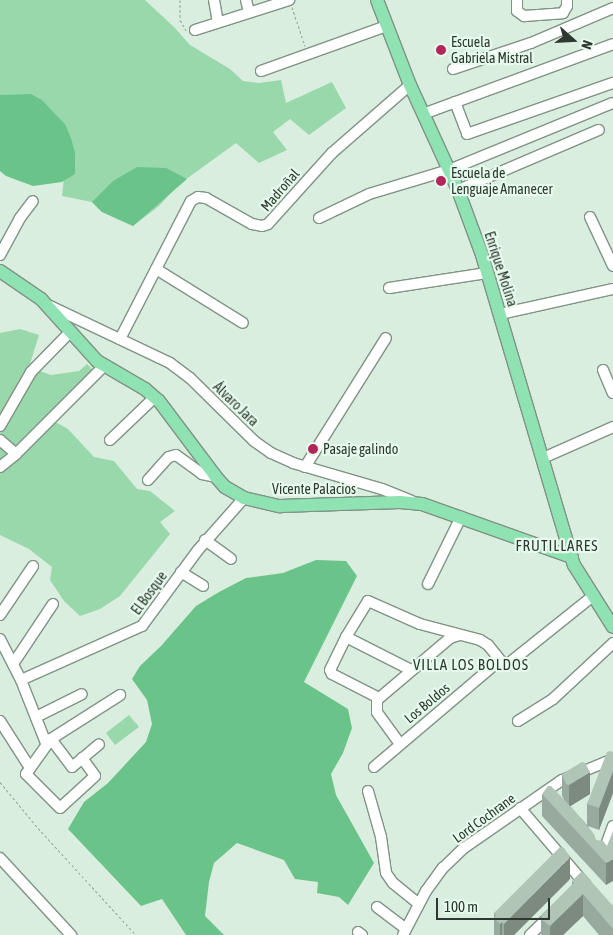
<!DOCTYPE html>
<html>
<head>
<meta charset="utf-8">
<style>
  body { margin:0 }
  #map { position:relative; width:613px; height:935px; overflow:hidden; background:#d9eede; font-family:"Asap Condensed",sans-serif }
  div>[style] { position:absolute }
  .green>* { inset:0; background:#98d8ab }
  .forest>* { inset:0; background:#6ac489 }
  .path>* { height:1px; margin-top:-0.5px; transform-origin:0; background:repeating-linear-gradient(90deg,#92a296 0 2.5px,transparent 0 5px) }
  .roads { filter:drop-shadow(1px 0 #809385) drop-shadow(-1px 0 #809385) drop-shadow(0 1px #809385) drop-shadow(0 -1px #809385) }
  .minor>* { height:10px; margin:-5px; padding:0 5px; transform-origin:5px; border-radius:5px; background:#fff }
  .major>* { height:12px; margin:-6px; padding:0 6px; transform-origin:6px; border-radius:6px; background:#8fe3b2 }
  .wall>* { inset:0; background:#98a99d }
  .shaded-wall>* { inset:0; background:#7c8a7f }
  .building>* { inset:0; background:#b1c5b6 }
  .dots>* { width:14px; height:14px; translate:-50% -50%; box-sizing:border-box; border:2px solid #e6fbec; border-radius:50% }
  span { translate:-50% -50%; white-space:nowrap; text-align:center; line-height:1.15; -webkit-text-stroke:4.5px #e6fbec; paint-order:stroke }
  .poi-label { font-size:14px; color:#2f3731 }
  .left { translate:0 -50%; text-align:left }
  .street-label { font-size:14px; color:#2f3731 }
  .neighbourhood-label { font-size:15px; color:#2f3731; letter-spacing:1px }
  .north { position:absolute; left:548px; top:15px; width:50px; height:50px; -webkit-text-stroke:4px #e6fbec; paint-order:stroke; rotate:109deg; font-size:14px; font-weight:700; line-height:20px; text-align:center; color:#2f3731 }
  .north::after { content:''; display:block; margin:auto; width:18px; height:22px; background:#2f3731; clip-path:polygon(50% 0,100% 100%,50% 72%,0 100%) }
  .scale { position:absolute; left:436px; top:898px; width:114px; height:22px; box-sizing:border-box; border:2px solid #2f3731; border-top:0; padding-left:6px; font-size:15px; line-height:18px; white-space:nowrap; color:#2f3731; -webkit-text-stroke:4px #e6fbec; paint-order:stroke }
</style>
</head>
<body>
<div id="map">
  <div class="green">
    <div style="clip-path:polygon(0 0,145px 0,175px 28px,190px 45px,230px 69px,243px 81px,259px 83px,281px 80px,286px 103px,332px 82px,346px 108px,309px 135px,290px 119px,273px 132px,287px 150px,259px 163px,236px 143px,178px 185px,159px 206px,133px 226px,102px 212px,92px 202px,62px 196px,66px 159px,0 100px)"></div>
    <div style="clip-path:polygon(20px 329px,39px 335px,29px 367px,51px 375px,79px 371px,87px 364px,96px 373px,52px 420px,68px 429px,94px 457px,114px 461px,137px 489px,150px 491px,175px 511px,160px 522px,170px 534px,120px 596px,100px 609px,80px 616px,64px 601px,50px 580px,52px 567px,29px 549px,0 535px,0 333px)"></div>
    <div style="clip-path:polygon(129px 715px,139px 727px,115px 745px,106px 733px)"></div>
  </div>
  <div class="forest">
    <div style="clip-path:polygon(31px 94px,42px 100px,55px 114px,65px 124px,71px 138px,75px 153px,75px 174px,62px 182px,33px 186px,6px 176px,0 171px,0 95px)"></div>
    <div style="clip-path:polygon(137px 167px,166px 168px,187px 179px,133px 226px,102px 212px,92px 202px,113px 181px)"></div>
    <div style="clip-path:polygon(316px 560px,346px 561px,357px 576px,304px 682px,348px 709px,352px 728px,343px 753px,331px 774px,336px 795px,374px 863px,348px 905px,339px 897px,317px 893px,318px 882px,295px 879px,284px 860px,237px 843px,214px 863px,209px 882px,205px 916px,224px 935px,186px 935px,162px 899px,141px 906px,68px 829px,84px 802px,108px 783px,146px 742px,152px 724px,147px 700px,132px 679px,140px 666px,161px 646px,196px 606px,219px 592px,246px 578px,283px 573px)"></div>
  </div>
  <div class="path">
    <div style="left:180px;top:0;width:20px;rotate:90deg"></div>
    <div style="left:180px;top:20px;width:12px;rotate:59deg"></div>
    <div style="left:292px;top:7px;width:41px;rotate:71.6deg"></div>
    <div style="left:0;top:782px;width:60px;rotate:50.4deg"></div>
    <div style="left:38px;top:828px;width:145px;rotate:47.5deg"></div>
  </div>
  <div class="roads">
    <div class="minor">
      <div style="left:214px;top:0;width:22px;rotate:80deg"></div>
      <div style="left:246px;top:0;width:12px;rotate:76deg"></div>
      <div style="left:517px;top:0;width:11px;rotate:90deg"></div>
      <div style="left:517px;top:11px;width:9px;rotate:36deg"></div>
      <div style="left:524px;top:16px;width:39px;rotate:-4deg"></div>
      <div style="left:563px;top:13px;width:8px;rotate:-60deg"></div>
      <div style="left:567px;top:6px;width:6px;rotate:-90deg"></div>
      <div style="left:195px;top:30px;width:99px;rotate:-17.7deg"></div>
      <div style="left:453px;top:69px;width:82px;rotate:-18.4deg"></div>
      <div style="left:531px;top:43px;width:89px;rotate:-23.1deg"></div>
      <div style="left:261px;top:71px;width:134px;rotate:-19.7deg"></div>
      <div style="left:455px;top:102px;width:34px;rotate:69deg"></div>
      <div style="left:467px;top:134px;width:155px;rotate:-19.3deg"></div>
      <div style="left:423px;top:114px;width:202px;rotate:-20.2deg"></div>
      <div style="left:458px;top:190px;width:153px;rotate:-23.1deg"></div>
      <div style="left:590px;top:217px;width:54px;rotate:64.9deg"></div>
      <div style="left:319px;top:218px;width:55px;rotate:-25.6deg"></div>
      <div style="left:369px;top:194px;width:84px;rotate:-16.7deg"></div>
      <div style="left:449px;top:170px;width:176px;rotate:-22.3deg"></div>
      <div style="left:0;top:255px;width:42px;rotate:-61.6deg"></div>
      <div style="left:20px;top:218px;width:21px;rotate:-53deg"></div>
      <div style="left:156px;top:269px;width:102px;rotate:31.8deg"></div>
      <div style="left:389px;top:288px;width:99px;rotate:-8.7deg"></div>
      <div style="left:50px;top:306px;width:133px;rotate:25.4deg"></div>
      <div style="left:170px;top:363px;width:25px;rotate:37deg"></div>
      <div style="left:190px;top:378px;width:90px;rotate:44.5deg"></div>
      <div style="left:254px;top:441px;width:21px;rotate:35deg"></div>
      <div style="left:271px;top:453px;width:24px;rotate:24deg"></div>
      <div style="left:293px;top:463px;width:93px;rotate:16.3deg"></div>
      <div style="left:382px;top:489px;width:32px;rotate:22deg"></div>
      <div style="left:500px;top:314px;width:116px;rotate:-12.5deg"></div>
      <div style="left:120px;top:339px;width:155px;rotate:-62.8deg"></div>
      <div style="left:191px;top:201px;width:8px;rotate:-30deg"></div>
      <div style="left:198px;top:197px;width:8px;rotate:7deg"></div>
      <div style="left:206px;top:198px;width:53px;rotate:29.5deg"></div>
      <div style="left:252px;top:224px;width:10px;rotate:11deg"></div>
      <div style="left:262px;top:226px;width:6px;rotate:-18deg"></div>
      <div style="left:268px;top:224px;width:96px;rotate:-48deg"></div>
      <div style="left:332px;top:153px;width:103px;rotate:-41.1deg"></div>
      <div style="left:603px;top:370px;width:25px;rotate:67deg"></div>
      <div style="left:0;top:426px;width:62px;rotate:-60.1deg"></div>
      <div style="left:31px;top:372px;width:56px;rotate:-45.7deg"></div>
      <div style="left:0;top:440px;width:21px;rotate:41deg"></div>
      <div style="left:110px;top:440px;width:62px;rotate:-43.7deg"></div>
      <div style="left:543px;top:458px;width:77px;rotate:-23.9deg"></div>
      <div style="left:0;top:467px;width:21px;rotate:-39deg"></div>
      <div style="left:16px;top:454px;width:124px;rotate:-45deg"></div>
      <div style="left:305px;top:467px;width:152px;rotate:-57.9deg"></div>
      <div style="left:148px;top:480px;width:31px;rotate:-48deg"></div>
      <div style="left:169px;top:457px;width:7px;rotate:-16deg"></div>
      <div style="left:176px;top:455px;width:32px;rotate:36deg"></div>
      <div style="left:202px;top:474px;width:14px;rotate:12deg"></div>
      <div style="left:205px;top:540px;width:32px;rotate:36deg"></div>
      <div style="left:181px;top:572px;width:26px;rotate:32deg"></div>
      <div style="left:428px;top:584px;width:75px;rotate:-63.8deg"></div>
      <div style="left:0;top:615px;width:59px;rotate:-56deg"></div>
      <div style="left:346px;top:637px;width:73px;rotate:26.9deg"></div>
      <div style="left:0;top:639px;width:46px;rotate:62.9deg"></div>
      <div style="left:21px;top:680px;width:68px;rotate:68.4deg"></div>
      <div style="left:13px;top:664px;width:72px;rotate:-56.3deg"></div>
      <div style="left:21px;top:680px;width:133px;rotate:-24.1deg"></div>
      <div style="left:142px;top:626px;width:94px;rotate:-53.6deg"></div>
      <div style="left:198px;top:550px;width:69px;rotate:-48.5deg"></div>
      <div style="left:379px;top:698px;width:53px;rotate:-152.9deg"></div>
      <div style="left:332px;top:674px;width:4px;rotate:-117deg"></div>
      <div style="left:330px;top:670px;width:37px;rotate:-64deg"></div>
      <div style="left:346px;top:637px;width:42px;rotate:-58.6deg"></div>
      <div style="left:368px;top:601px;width:57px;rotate:23.9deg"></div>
      <div style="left:420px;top:624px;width:62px;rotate:14.9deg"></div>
      <div style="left:480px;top:640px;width:9px;rotate:32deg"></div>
      <div style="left:488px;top:645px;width:22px;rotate:51deg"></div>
      <div style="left:502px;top:662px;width:6px;rotate:18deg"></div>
      <div style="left:508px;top:664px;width:109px;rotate:-38.7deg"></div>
      <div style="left:36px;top:717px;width:51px;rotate:-26.6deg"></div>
      <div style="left:0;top:721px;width:56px;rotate:57.4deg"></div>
      <div style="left:518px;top:721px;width:41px;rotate:-32.2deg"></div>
      <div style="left:553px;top:699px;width:82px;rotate:-43deg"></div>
      <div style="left:51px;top:739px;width:35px;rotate:53deg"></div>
      <div style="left:72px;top:767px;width:35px;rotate:-40deg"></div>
      <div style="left:400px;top:744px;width:39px;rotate:-126deg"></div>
      <div style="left:377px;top:712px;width:12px;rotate:-90deg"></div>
      <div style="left:377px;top:700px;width:96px;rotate:-40.3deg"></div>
      <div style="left:450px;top:638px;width:10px;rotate:-17deg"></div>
      <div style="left:82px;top:758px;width:22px;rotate:54deg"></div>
      <div style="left:95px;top:776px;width:47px;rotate:137.6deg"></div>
      <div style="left:60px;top:808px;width:48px;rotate:-135deg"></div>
      <div style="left:26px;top:774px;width:43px;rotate:-54.5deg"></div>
      <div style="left:51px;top:739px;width:82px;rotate:-32.5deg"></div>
      <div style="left:374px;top:767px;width:165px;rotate:-40.3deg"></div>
      <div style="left:368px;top:791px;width:48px;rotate:74.2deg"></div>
      <div style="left:381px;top:837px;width:36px;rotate:82deg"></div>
      <div style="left:386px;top:873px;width:12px;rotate:55deg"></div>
      <div style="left:393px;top:883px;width:32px;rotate:39deg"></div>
      <div style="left:520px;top:808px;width:101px;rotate:49.4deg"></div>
      <div style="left:602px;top:856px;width:32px;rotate:-70deg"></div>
      <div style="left:0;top:858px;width:105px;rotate:47.3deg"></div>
      <div style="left:377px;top:907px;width:36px;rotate:37deg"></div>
      <div style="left:358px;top:932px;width:5px;rotate:37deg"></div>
      <div style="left:403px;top:935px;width:50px;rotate:-62.4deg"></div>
      <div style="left:426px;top:891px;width:29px;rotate:-54deg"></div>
      <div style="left:443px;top:868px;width:29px;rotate:-44deg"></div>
      <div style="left:464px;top:848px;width:119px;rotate:-34.8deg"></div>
      <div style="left:562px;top:780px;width:55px;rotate:-22.4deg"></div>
      <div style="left:530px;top:935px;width:29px;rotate:-44deg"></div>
    </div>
    <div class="major">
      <div style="left:377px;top:0;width:91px;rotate:68.8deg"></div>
      <div style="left:410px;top:85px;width:115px;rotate:65.4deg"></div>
      <div style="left:458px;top:190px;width:69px;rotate:69.7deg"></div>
      <div style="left:482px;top:255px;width:323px;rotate:73.5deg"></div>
      <div style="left:574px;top:565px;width:73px;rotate:57.8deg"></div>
      <div style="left:0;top:271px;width:50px;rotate:34.3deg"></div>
      <div style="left:41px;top:299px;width:84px;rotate:47.9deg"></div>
      <div style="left:97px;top:361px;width:56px;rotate:30.3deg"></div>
      <div style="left:145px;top:389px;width:18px;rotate:41deg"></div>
      <div style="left:159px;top:401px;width:95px;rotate:53.1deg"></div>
      <div style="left:216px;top:477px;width:13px;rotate:48deg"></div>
      <div style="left:225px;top:487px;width:22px;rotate:30deg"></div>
      <div style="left:244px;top:498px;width:37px;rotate:13deg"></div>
      <div style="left:280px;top:506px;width:120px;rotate:-1.9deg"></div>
      <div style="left:400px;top:502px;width:22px;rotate:5deg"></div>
      <div style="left:422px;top:504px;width:159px;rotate:19.5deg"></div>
    </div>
  </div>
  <div class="wall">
    <div style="clip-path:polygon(613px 752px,613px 793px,599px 830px,588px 826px,596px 840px,607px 846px,606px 885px,542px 816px,542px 794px,564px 799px,562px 796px,562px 774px,590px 794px,570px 806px,587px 825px,587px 804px)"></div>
    <div style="clip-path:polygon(570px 879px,514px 935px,494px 935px,494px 913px)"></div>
    <div style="clip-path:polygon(572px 881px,613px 906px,613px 935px,599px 935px,583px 916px,563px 935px,541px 935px,541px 916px,572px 885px)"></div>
  </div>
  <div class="shaded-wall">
    <div style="clip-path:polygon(613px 771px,613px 793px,599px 830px,599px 808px)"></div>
    <div style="clip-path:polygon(590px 772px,590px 794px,569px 807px,569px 785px)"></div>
    <div style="clip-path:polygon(570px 857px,570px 879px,514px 935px,504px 935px,504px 924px)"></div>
    <div style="clip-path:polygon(613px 859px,613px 881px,606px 885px,606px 863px)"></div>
    <div style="clip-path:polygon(583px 894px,583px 916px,563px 935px,550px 935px,550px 926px)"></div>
    <div style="clip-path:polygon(502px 922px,502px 935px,500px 935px,500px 924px)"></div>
  </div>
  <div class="building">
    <div style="clip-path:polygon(610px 751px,613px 752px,613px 771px,599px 808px,587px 804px,607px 752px)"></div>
    <div style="clip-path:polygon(582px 762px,585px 763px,590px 772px,569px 785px,566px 784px,562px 774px)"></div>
    <div style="clip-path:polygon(548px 786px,551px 786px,571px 807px,594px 834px,596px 840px,603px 841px,607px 846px,613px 831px,613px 859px,606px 863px,542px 794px)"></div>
    <div style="clip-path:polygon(560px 847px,564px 848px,570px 857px,504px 924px,502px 922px,500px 924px,494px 918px,496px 916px,494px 913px)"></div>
    <div style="clip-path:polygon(582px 871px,613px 906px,613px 929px,583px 894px,550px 926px,542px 920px,543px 919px,541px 916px,574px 883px,572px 881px)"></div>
  </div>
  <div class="dots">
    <div style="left:441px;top:50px;background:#b3265c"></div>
    <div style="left:441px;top:181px;background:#b3265c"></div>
    <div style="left:313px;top:449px;background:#b3265c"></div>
  </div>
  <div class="poi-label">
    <span class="left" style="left:451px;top:50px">Escuela<br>Gabriela Mistral</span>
    <span class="left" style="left:451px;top:181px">Escuela de<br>Lenguaje Amanecer</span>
    <span class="left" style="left:323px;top:449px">Pasaje galindo</span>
  </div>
  <div class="street-label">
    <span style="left:280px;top:190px;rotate:-49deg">Madroñal</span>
    <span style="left:501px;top:269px;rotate:72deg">Enrique Molina</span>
    <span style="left:236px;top:404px;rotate:44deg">Álvaro Jara</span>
    <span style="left:314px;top:489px">Vicente Palacios</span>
    <span style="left:149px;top:593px;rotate:-54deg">El Bosque</span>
    <span style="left:427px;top:703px;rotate:-40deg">Los Boldos</span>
    <span style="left:484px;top:818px;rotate:-36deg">Lord Cochrane</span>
  </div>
  <div class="neighbourhood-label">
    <span style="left:557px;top:546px">FRUTILLARES</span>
    <span style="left:471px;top:665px">VILLA LOS BOLDOS</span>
  </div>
  <div class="north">N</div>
  <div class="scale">100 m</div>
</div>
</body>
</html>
